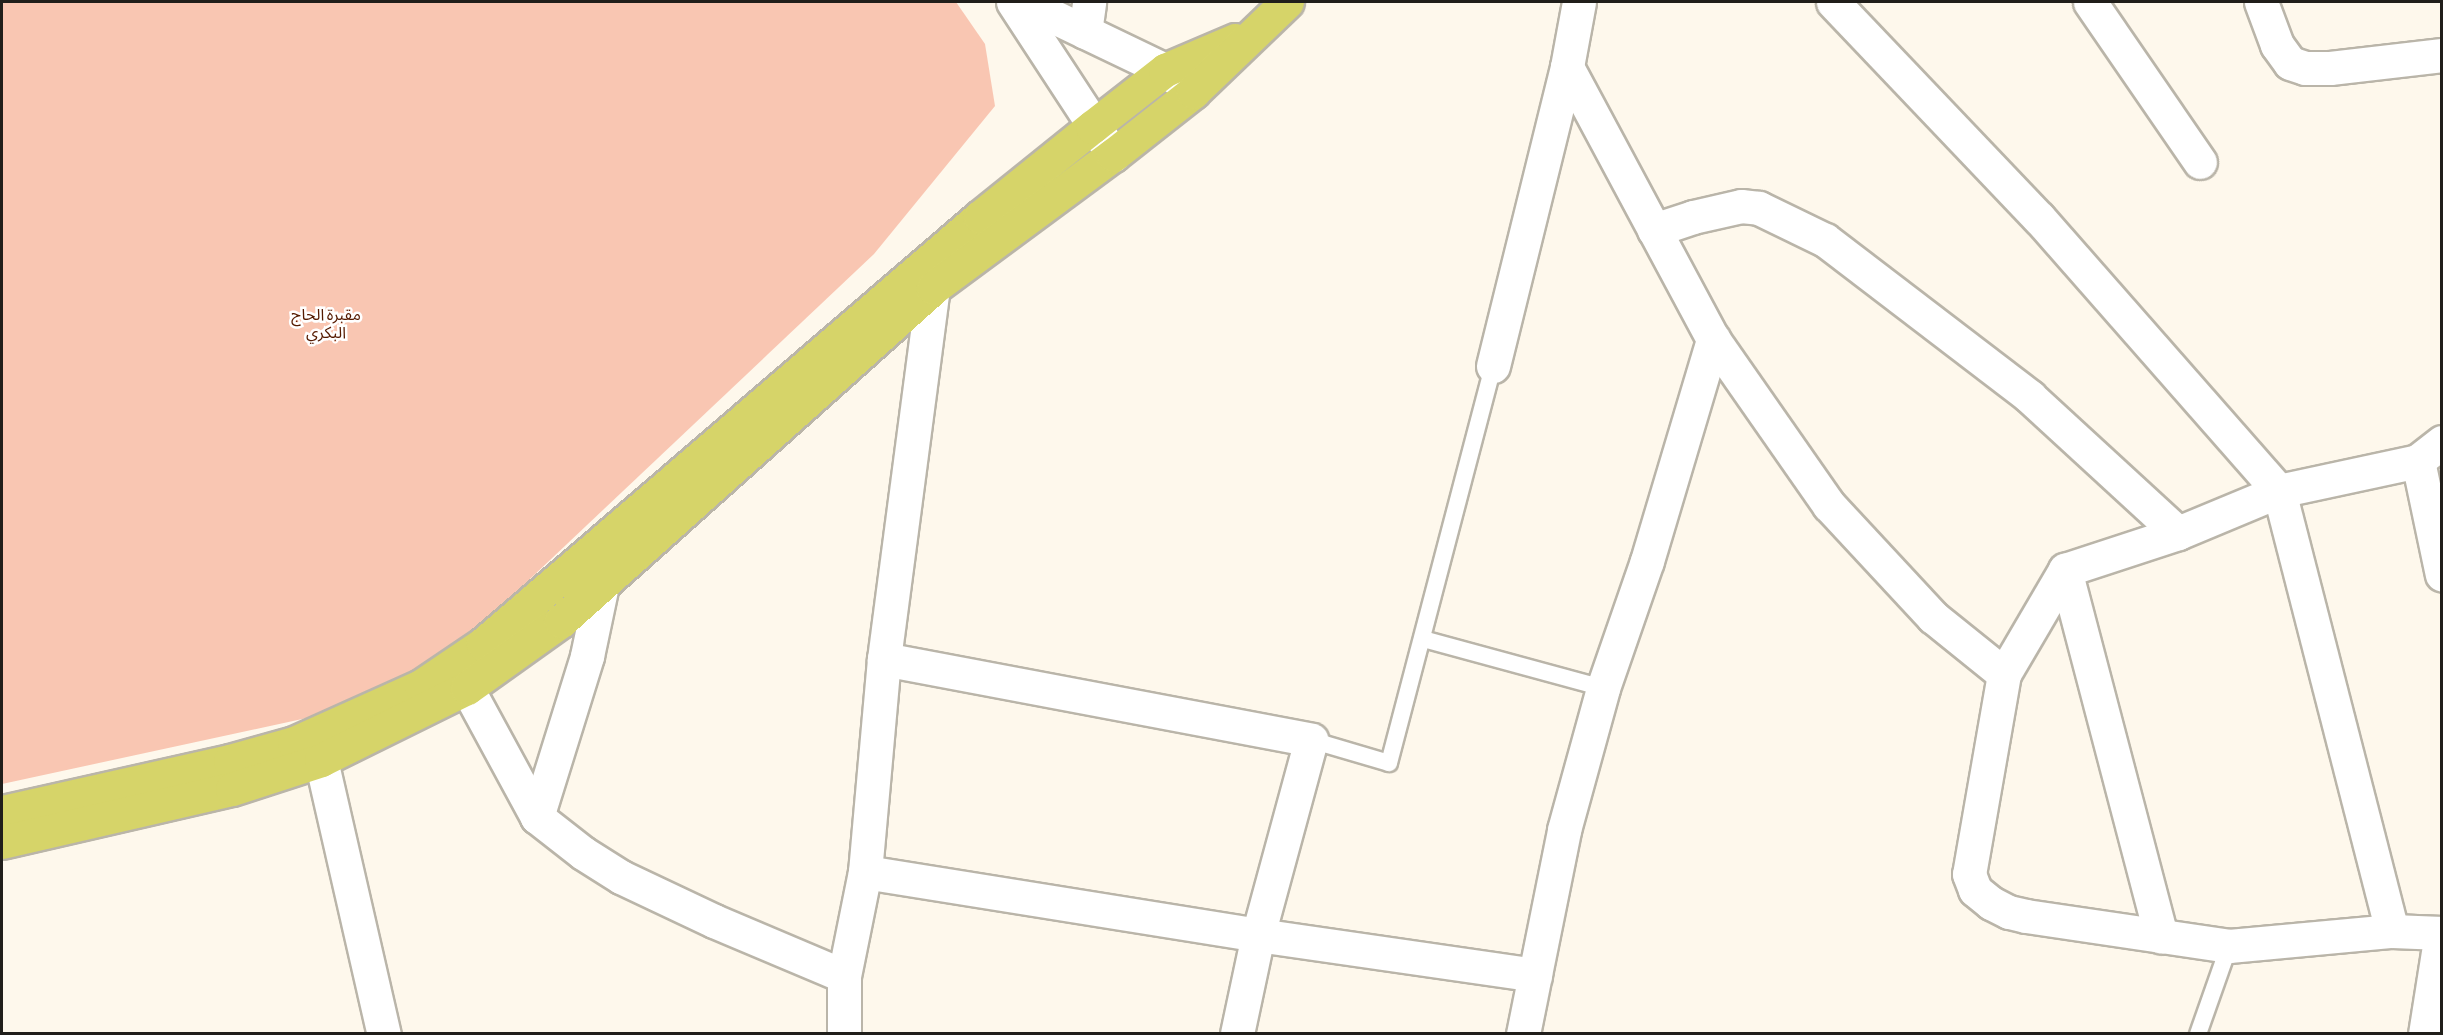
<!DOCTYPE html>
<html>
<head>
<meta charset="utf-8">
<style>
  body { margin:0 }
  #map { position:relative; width:2443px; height:1035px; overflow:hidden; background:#fef8ec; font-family:"Sofia Sans Condensed","Noto Sans Arabic",sans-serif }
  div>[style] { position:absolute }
  .green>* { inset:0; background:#f9c6b2 }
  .roads { filter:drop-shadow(2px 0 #bab5a9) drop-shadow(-2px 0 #bab5a9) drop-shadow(0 2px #bab5a9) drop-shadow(0 -2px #bab5a9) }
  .service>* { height:16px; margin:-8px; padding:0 8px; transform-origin:8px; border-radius:8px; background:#fff }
  .minor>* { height:33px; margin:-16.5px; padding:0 16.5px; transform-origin:16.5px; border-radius:16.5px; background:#fff }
  .tertiary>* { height:33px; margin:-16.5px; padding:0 16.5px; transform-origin:16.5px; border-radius:16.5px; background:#fff }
  .primary>* { height:33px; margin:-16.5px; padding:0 16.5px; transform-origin:16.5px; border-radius:16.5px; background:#d6d469 }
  span { translate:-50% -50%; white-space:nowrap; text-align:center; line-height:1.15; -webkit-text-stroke:5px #fff; paint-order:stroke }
  .park-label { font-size:16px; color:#551a00 }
  .frame { position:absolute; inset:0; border:3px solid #201e1a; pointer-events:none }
</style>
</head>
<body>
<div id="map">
  <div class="green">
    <div style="clip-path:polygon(2px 2px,956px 2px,985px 44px,995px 106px,874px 254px,460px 645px,366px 699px,316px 716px,2px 784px)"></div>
  </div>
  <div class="roads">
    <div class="service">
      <div style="left:1423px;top:639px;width:187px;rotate:15.2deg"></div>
      <div style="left:1311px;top:740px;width:81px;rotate:16.4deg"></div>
      <div style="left:1389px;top:763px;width:410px;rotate:-75.3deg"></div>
      <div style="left:2198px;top:1034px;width:93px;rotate:-70.6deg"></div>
    </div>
    <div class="minor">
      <div style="left:1579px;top:2px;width:66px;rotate:100.5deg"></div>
      <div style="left:1567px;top:67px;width:309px;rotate:61.8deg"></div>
      <div style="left:1713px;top:339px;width:203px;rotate:55.1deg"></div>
      <div style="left:1829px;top:505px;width:153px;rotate:47.1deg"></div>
      <div style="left:1933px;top:617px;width:91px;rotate:38.8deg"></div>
      <div style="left:2004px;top:674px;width:203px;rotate:99.9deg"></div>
      <div style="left:1969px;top:874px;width:17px;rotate:69deg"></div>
      <div style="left:1975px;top:890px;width:21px;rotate:39deg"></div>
      <div style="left:1991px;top:903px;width:20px;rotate:27deg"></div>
      <div style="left:2009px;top:912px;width:17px;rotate:13deg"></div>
      <div style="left:2026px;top:916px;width:205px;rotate:8.4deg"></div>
      <div style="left:2229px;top:946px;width:164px;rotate:-5.3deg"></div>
      <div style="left:2392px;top:931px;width:50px;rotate:2.3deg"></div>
      <div style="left:1833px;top:2px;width:298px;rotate:46.4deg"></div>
      <div style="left:2039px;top:218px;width:363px;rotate:48.7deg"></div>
      <div style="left:2279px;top:491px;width:454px;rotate:75.6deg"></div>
      <div style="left:2090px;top:2px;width:194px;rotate:55.5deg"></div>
      <div style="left:2261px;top:2px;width:46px;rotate:69.6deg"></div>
      <div style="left:2277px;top:45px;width:22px;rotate:54deg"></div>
      <div style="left:2290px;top:63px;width:16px;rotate:18deg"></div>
      <div style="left:2305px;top:68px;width:25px"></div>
      <div style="left:2330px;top:68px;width:113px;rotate:-6.6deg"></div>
      <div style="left:1085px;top:32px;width:30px;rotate:-82deg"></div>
      <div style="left:1654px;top:230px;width:41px;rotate:-18.4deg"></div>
      <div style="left:1693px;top:217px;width:49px;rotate:-12.9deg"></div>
      <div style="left:1741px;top:206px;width:18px;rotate:6deg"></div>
      <div style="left:1759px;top:208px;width:73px;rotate:25.9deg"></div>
      <div style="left:1825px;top:240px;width:258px;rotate:37.4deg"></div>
      <div style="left:2030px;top:397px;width:201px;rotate:42.6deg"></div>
      <div style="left:1493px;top:366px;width:308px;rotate:-76.1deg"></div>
      <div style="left:2442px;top:442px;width:31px;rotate:142deg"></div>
      <div style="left:2418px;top:461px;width:116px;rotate:78.1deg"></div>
      <div style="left:2065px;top:570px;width:379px;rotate:75.3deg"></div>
      <div style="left:884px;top:659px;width:435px;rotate:10.7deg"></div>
      <div style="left:1311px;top:740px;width:202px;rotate:105.2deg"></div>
      <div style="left:1258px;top:935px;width:101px;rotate:102deg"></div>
      <div style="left:2004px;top:674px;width:121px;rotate:-59.6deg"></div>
      <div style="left:2065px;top:570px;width:119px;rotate:-18.1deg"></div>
      <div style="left:2178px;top:533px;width:109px;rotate:-22.6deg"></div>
      <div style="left:2279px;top:491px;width:142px;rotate:-12.2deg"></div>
      <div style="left:467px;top:688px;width:147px;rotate:61.5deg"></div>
      <div style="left:537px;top:817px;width:58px;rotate:38deg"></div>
      <div style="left:583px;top:853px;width:45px;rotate:32.3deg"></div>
      <div style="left:621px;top:877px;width:103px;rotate:25.3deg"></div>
      <div style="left:714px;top:921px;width:141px;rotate:22.9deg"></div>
      <div style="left:321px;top:760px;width:281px;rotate:77.1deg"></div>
      <div style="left:537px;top:817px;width:169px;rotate:-72.7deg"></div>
      <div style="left:587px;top:656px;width:73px;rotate:-78.1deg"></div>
      <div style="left:865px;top:872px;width:398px;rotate:9.1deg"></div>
      <div style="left:1258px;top:935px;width:280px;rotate:8.2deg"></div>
      <div style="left:844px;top:1034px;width:58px;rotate:-90deg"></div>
      <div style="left:844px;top:976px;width:106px;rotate:-78.6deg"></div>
      <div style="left:865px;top:872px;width:214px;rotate:-84.9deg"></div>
      <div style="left:884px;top:659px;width:374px;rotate:-82.5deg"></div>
      <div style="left:1523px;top:1034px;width:208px;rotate:-78.6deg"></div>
      <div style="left:1564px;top:830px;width:147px;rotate:-74.6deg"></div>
      <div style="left:1603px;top:688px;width:134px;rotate:-70.9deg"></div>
      <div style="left:1647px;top:561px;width:232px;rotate:-73.4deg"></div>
      <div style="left:2425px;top:1034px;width:102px;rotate:-81deg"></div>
    </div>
    <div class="tertiary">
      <div style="left:1013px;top:2px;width:183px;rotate:56.8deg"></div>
      <div style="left:1023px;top:2px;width:157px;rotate:25.6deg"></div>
      <div style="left:1165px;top:70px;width:25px;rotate:37deg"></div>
    </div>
    <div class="primary">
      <div style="left:2px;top:812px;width:234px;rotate:-12.6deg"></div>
      <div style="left:230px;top:761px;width:66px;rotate:-15.7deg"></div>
      <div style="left:294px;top:743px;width:139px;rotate:-24.2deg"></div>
      <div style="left:421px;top:686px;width:75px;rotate:-34.1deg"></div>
      <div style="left:483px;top:644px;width:655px;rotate:-40.67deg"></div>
      <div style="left:980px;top:217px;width:144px;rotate:-38.8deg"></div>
      <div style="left:1092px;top:127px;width:93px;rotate:-38deg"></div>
      <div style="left:1165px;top:70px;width:76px;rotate:-23.2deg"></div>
      <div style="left:2px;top:842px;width:236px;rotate:-13deg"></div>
      <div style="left:232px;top:789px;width:94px;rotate:-18deg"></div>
      <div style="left:321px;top:760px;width:163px;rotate:-26.3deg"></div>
      <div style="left:467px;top:688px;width:115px;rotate:-35.5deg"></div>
      <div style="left:561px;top:621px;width:499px;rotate:-41.8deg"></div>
      <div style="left:933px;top:288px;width:224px;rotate:-36.5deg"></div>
      <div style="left:1113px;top:155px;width:102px;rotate:-38.2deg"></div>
      <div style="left:1193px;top:92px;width:130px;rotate:-43.8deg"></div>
    </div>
  </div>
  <div class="park-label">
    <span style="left:326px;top:325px">مقبرة الحاج<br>البكري</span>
  </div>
  <div class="frame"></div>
</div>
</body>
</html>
